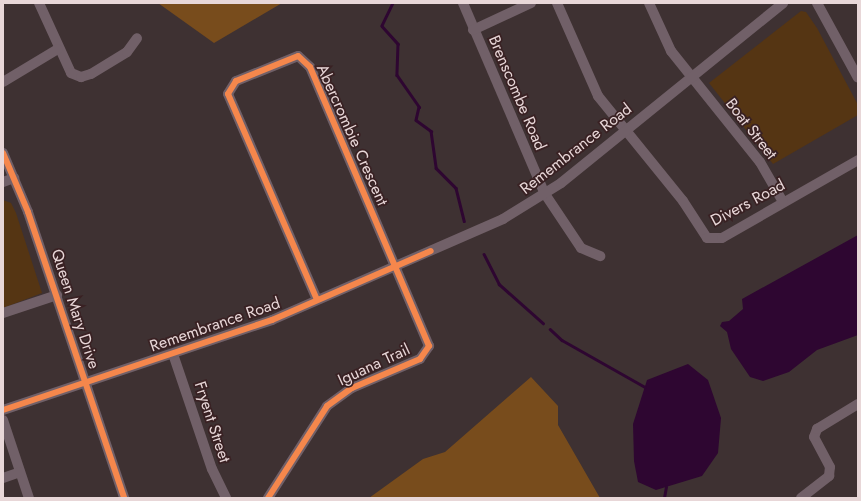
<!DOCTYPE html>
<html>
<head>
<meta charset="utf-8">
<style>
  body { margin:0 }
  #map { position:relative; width:861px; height:501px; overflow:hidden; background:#3e3132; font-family:Jost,sans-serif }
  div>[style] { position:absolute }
  .green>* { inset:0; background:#553513 }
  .forest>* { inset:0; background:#784c1c }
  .water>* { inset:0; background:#2e0631 }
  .stream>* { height:2.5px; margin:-1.25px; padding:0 1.25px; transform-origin:1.25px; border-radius:1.25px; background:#2e0631 }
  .minor>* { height:10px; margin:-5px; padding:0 5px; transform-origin:5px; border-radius:5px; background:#716068 }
  .cycleway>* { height:6px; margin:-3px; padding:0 3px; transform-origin:3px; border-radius:3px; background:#f5874c }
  span { translate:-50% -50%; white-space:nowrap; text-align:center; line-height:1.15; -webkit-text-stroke:3.5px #392123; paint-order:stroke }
  .street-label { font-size:16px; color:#e8d7d8 }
  .frame { position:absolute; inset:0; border:4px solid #e8d7d8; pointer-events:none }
</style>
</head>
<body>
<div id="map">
  <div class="green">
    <div style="clip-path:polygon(801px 11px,806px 12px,817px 28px,858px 105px,858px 115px,773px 164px,709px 83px)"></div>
    <div style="clip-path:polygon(3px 200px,11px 203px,16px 213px,42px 293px,3px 308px)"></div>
  </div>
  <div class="forest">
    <div style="clip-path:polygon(158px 3px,282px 3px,214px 43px)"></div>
    <div style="clip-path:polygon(531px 377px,558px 406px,558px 425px,600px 498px,369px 498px,423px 459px,445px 452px)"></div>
  </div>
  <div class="water">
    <div style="clip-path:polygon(858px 235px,858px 335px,817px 350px,789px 372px,763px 381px,750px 377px,731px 349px,727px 332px,720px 326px,722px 322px,729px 321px,743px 309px,742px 299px)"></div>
    <div style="clip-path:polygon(688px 364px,708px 380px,721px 418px,718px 453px,702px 476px,656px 490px,638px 482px,634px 461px,633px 424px,647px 380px)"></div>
  </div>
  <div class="stream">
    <div style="left:393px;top:3px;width:25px;rotate:116deg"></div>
    <div style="left:382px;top:26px;width:24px;rotate:48deg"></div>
    <div style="left:398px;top:44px;width:31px;rotate:92deg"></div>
    <div style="left:397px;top:75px;width:39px;rotate:55deg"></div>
    <div style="left:419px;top:107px;width:13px;rotate:103deg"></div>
    <div style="left:416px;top:120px;width:19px;rotate:36deg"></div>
    <div style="left:431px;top:131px;width:37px;rotate:82deg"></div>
    <div style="left:436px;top:168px;width:28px;rotate:45deg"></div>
    <div style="left:456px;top:188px;width:34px;rotate:76deg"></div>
    <div style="left:484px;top:254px;width:34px;rotate:63deg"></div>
    <div style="left:499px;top:284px;width:59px;rotate:41.6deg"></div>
    <div style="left:550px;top:329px;width:16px;rotate:43deg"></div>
    <div style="left:562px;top:340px;width:95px;rotate:29.5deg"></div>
    <div style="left:664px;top:498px;width:11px;rotate:-80deg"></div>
  </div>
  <div class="minor">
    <div style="left:39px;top:3px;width:77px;rotate:65.4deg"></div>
    <div style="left:71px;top:73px;width:11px;rotate:22deg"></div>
    <div style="left:81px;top:77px;width:10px;rotate:-17deg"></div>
    <div style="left:91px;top:74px;width:42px;rotate:-31.4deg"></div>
    <div style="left:127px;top:52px;width:17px;rotate:-54deg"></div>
    <div style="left:463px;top:3px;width:208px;rotate:66.8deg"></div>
    <div style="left:545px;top:194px;width:65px;rotate:56.3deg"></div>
    <div style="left:581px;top:248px;width:21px;rotate:23deg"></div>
    <div style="left:557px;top:3px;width:102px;rotate:66.2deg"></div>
    <div style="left:598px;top:96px;width:135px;rotate:51deg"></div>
    <div style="left:683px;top:201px;width:44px;rotate:57deg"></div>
    <div style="left:707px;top:238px;width:15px"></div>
    <div style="left:722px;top:238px;width:157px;rotate:-29.8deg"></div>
    <div style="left:649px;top:3px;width:53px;rotate:65.4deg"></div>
    <div style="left:671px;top:51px;width:142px;rotate:51.3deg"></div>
    <div style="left:760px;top:162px;width:46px;rotate:60.1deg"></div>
    <div style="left:817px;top:3px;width:85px;rotate:61.3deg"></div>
    <div style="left:473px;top:30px;width:64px;rotate:-25deg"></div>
    <div style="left:3px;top:82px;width:64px;rotate:-31deg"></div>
    <div style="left:3px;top:153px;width:64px;rotate:67deg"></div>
    <div style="left:28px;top:212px;width:302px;rotate:71.4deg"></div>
    <div style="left:3px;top:182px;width:12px;rotate:-20deg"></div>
    <div style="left:3px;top:313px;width:57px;rotate:-18.4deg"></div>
    <div style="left:173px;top:354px;width:121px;rotate:71.3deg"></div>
    <div style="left:212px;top:469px;width:32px;rotate:64deg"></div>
    <div style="left:3px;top:410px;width:284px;rotate:-18.5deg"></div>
    <div style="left:272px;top:320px;width:252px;rotate:-23.6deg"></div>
    <div style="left:503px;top:219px;width:68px;rotate:-31.8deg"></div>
    <div style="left:561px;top:183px;width:286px;rotate:-39deg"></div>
    <div style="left:3px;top:420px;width:82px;rotate:71.6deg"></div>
    <div style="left:3px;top:478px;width:18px;rotate:-19deg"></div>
    <div style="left:268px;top:498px;width:109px;rotate:-57.3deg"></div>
    <div style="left:327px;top:406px;width:31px;rotate:-36deg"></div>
    <div style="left:352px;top:388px;width:74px;rotate:-23.1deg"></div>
    <div style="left:420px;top:359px;width:16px;rotate:-55deg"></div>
    <div style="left:429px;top:346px;width:303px;rotate:-113.1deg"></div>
    <div style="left:310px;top:67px;width:16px;rotate:-137deg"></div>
    <div style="left:298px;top:56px;width:67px;rotate:158deg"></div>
    <div style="left:236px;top:81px;width:15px;rotate:122deg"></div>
    <div style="left:228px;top:94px;width:224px;rotate:66.6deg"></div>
    <div style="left:801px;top:498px;width:36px;rotate:-38deg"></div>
    <div style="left:829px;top:476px;width:9px;rotate:-84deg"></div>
    <div style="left:830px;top:467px;width:34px;rotate:-118deg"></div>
    <div style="left:814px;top:437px;width:9px;rotate:-69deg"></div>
    <div style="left:817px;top:429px;width:48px;rotate:-31.4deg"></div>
  </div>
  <div class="cycleway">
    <div style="left:3px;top:153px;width:64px;rotate:67deg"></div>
    <div style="left:28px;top:212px;width:302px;rotate:71.4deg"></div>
    <div style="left:3px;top:410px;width:284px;rotate:-18.5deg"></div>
    <div style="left:272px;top:320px;width:173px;rotate:-23.5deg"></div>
    <div style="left:268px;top:498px;width:109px;rotate:-57.3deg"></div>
    <div style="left:327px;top:406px;width:31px;rotate:-36deg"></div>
    <div style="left:352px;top:388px;width:74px;rotate:-23.1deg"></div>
    <div style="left:420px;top:359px;width:16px;rotate:-55deg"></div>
    <div style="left:429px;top:346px;width:303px;rotate:-113.1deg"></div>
    <div style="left:310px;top:67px;width:16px;rotate:-137deg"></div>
    <div style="left:298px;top:56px;width:67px;rotate:158deg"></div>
    <div style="left:236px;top:81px;width:15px;rotate:122deg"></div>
    <div style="left:228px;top:94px;width:224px;rotate:66.6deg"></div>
  </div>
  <div class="street-label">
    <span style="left:517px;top:93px;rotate:67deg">Brenscombe Road</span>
    <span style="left:751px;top:129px;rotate:52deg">Boat Street</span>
    <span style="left:352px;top:135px;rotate:66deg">Abercrombie Crescent</span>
    <span style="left:576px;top:149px;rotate:-38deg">Remembrance Road</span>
    <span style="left:748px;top:203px;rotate:-28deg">Divers Road</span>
    <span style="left:75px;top:309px;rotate:72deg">Queen Mary Drive</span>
    <span style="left:215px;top:325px;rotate:-19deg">Remembrance Road</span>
    <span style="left:374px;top:365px;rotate:-25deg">Iguana Trail</span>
    <span style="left:212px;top:422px;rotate:72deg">Fryent Street</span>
  </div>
  <div class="frame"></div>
</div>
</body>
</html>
